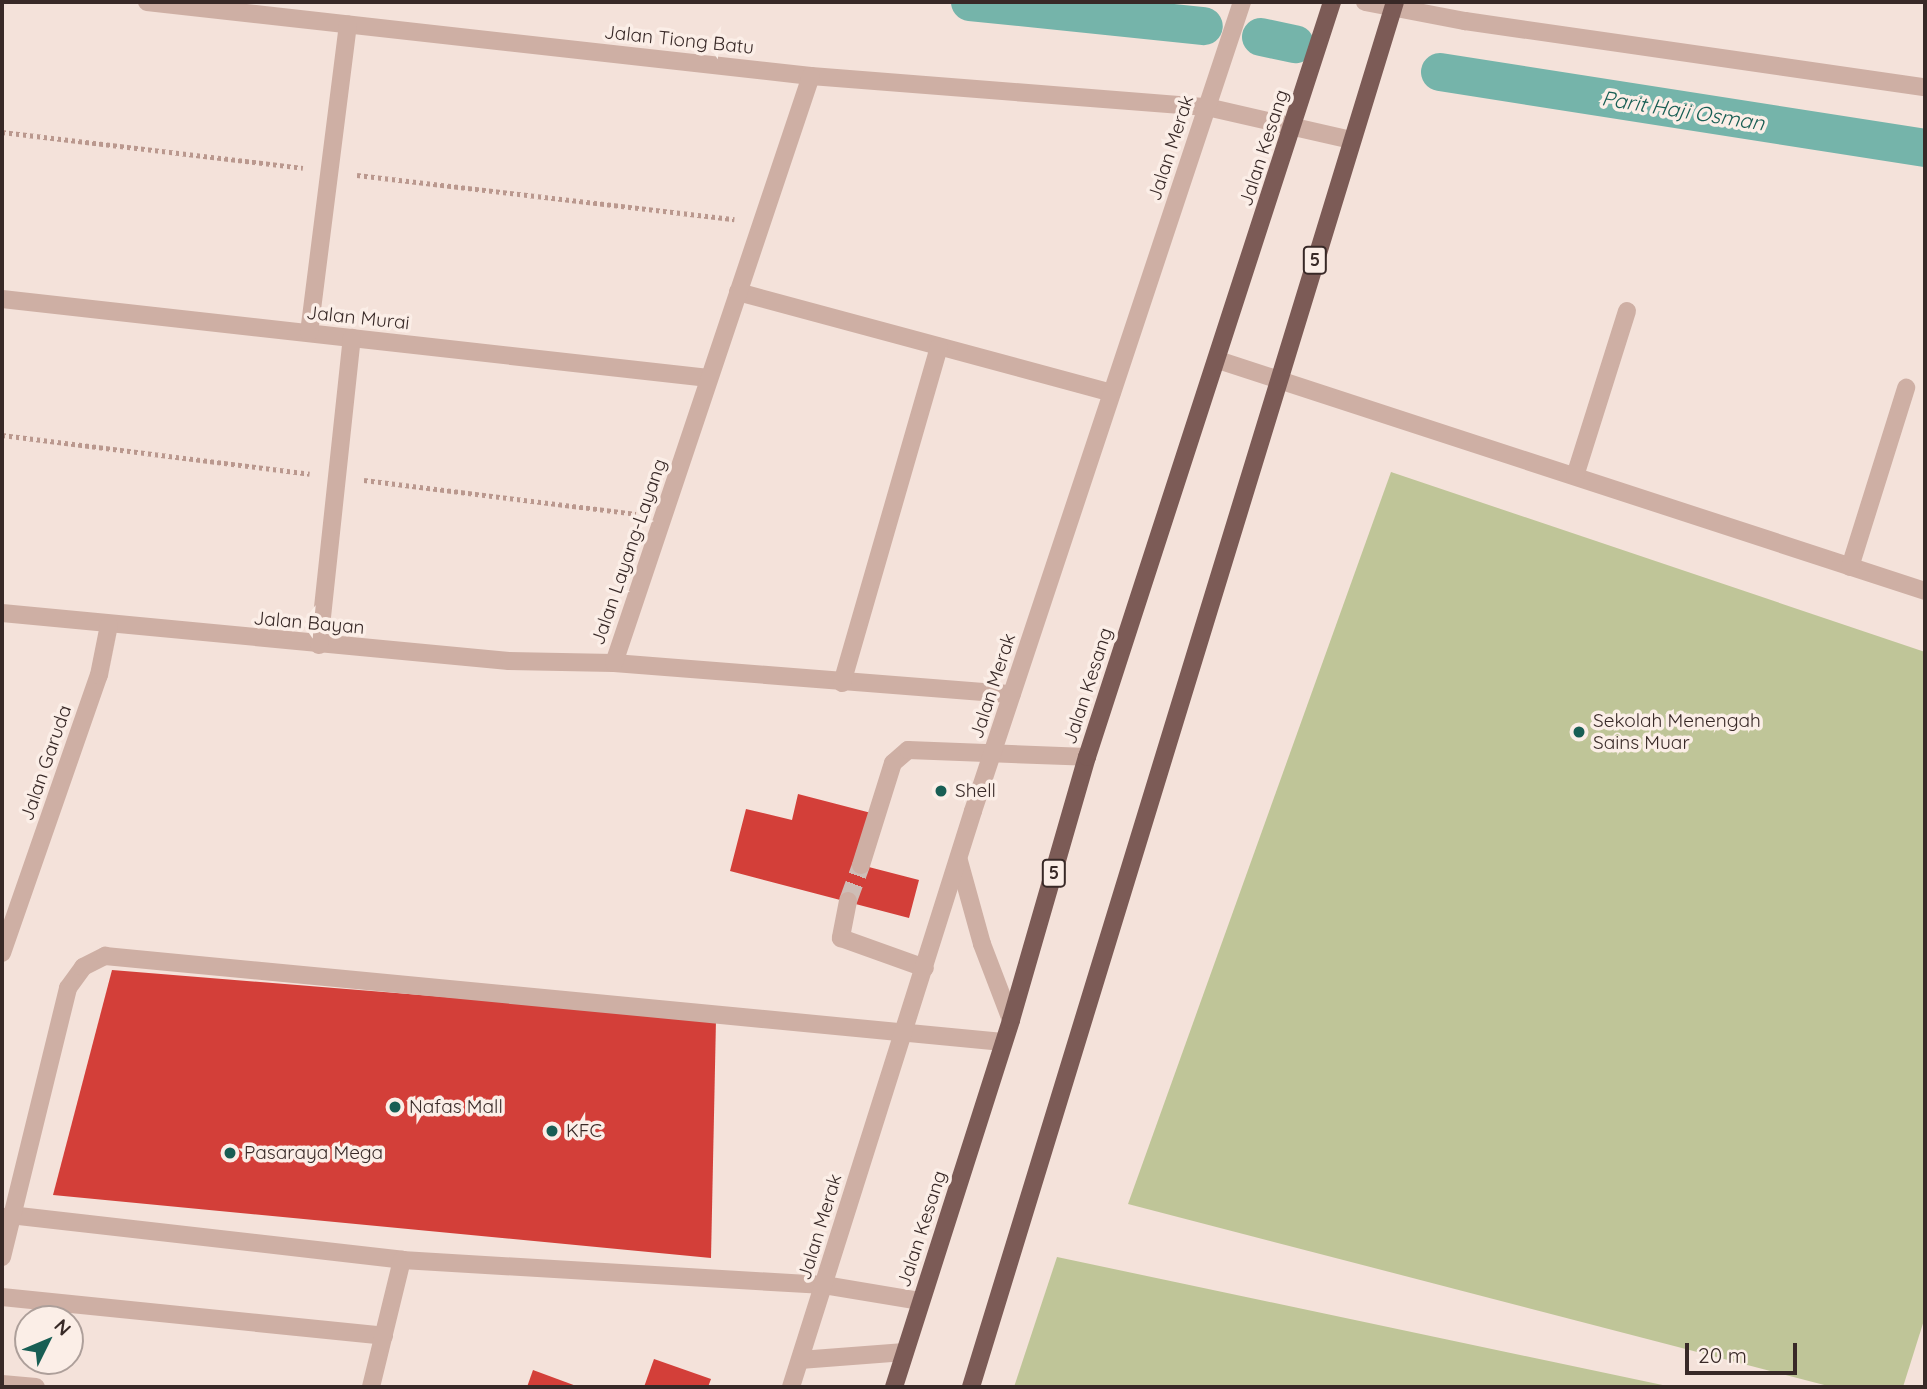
<!DOCTYPE html>
<html>
<head>
<meta charset="utf-8">
<style>
  body { margin:0 }
  #map { position:relative; width:1927px; height:1389px; overflow:hidden; background:#f4e2da; font-family:Quicksand,sans-serif }
  div>[style] { position:absolute }
  .green>* { inset:0; background:#bfc598 }
  .canal>* { height:38px; margin:-19px; padding:0 19px; transform-origin:19px; border-radius:19px; background:#75b4aa }
  .building>* { inset:0; background:#d33f39 }
  .minor-tunnel>* { height:18px; margin-top:-9px; transform-origin:0; background:repeating-linear-gradient(90deg,#cebdb6 0 18px,transparent 0 27px) }
  .path>* { height:4.5px; margin-top:-2.25px; transform-origin:0; background:repeating-linear-gradient(90deg,#ba988e 0 3.5px,transparent 0 7px) }
  .minor>* { height:18px; margin:-9px; padding:0 9px; transform-origin:9px; border-radius:9px; background:#ceafa4 }
  .major>* { height:18px; margin:-9px; padding:0 9px; transform-origin:9px; border-radius:9px; background:#7c5b56 }
  .dots>* { width:19px; height:19px; translate:-50% -50%; box-sizing:border-box; border:4px solid #fbeee7; border-radius:50% }
  span { translate:-50% -50%; white-space:nowrap; text-align:center; line-height:1.15; -webkit-text-stroke:7px #fbeee7; paint-order:stroke }
  .shield-label span { padding:2px 5px; background:#fbeee7; border:2px solid; border-radius:5px; -webkit-text-stroke-width:0 }
  .shield-label { font-size:18px; color:#382927; font-weight:700 }
  .street-label { font-size:19px; color:#382927 }
  .poi-label { font-size:19px; color:#382927 }
  .left { translate:0 -50%; text-align:left }
  .water-label { font-size:21px; color:#185e54; font-style:italic }
  .frame { position:absolute; inset:0; border:4px solid #382927; pointer-events:none }
  .north { position:absolute; left:14px; top:1305px; width:70px; height:70px; box-sizing:border-box; background:#fbeee7; border:2px solid #ad9f9a; border-radius:50%; rotate:47deg; font-size:19px; font-weight:700; line-height:28px; text-align:center; color:#382927 }
  .north::after { content:''; display:block; margin:auto; width:24px; height:32px; background:#185e54; clip-path:polygon(50% 0,100% 100%,50% 72%,0 100%) }
  .scale { position:absolute; left:1685px; top:1343px; width:112px; height:32px; box-sizing:border-box; border:4px solid #382927; border-top:0; padding-left:9px; font-size:21px; line-height:24px; white-space:nowrap; color:#382927; -webkit-text-stroke:5px #fbeee7; paint-order:stroke }
</style>
</head>
<body>
<div id="map">
  <div class="green">
    <div style="clip-path:polygon(1391px 472px,1925px 652px,1925px 1317px,1903px 1387px,1832px 1387px,1128px 1204px)"></div>
    <div style="clip-path:polygon(1057px 1257px,1672px 1387px,1014px 1387px)"></div>
  </div>
  <div class="canal">
    <div style="left:970px;top:2px;width:235px;rotate:5.9deg"></div>
    <div style="left:1261px;top:37px;width:35px;rotate:12deg"></div>
    <div style="left:1440px;top:72px;width:491px;rotate:8.9deg"></div>
  </div>
  <div class="building">
    <div style="clip-path:polygon(798px 794px,875px 814px,861px 865px,919px 880px,909px 918px,730px 871px,746px 809px,792px 820px)"></div>
    <div style="clip-path:polygon(112px 970px,716px 1019px,711px 1258px,53px 1195px)"></div>
    <div style="clip-path:polygon(654px 1359px,711px 1379px,708px 1387px,644px 1387px)"></div>
    <div style="clip-path:polygon(533px 1370px,579px 1387px,527px 1387px)"></div>
  </div>
  <div class="minor-tunnel">
    <div style="left:848px;top:901px;width:38px;rotate:-70deg"></div>
  </div>
  <div class="path">
    <div style="left:2px;top:132px;width:303px;rotate:6.8deg"></div>
    <div style="left:357px;top:175px;width:380px;rotate:6.7deg"></div>
    <div style="left:2px;top:435px;width:310px;rotate:7.2deg"></div>
    <div style="left:364px;top:480px;width:274px;rotate:7.1deg"></div>
  </div>
  <div class="minor">
    <div style="left:147px;top:2px;width:668px;rotate:6.36deg"></div>
    <div style="left:811px;top:76px;width:397px;rotate:4.5deg"></div>
    <div style="left:1207px;top:107px;width:148px;rotate:12.9deg"></div>
    <div style="left:1365px;top:2px;width:102px;rotate:10.8deg"></div>
    <div style="left:1465px;top:21px;width:465px;rotate:8.2deg"></div>
    <div style="left:738px;top:292px;width:387px;rotate:15.1deg"></div>
    <div style="left:2px;top:299px;width:711px;rotate:6.38deg"></div>
    <div style="left:309px;top:333px;width:311px;rotate:-82.8deg"></div>
    <div style="left:1218px;top:360px;width:744px;rotate:18.09deg"></div>
    <div style="left:1575px;top:476px;width:173px;rotate:-72.5deg"></div>
    <div style="left:1850px;top:567px;width:188px;rotate:-72.6deg"></div>
    <div style="left:2px;top:613px;width:509px;rotate:5.41deg"></div>
    <div style="left:509px;top:661px;width:105px;rotate:1.1deg"></div>
    <div style="left:614px;top:663px;width:399px;rotate:4.5deg"></div>
    <div style="left:319px;top:645px;width:309px;rotate:-83.9deg"></div>
    <div style="left:614px;top:663px;width:619px;rotate:-71.45deg"></div>
    <div style="left:842px;top:683px;width:350px;rotate:-73.9deg"></div>
    <div style="left:959px;top:861px;width:86px;rotate:74.5deg"></div>
    <div style="left:982px;top:944px;width:81px;rotate:69.1deg"></div>
    <div style="left:861px;top:865px;width:107px;rotate:-72.6deg"></div>
    <div style="left:893px;top:763px;width:20px;rotate:-41deg"></div>
    <div style="left:908px;top:750px;width:179px;rotate:2.2deg"></div>
    <div style="left:848px;top:901px;width:38px;rotate:101deg"></div>
    <div style="left:841px;top:938px;width:89px;rotate:19.7deg"></div>
    <div style="left:2px;top:953px;width:294px;rotate:-70.8deg"></div>
    <div style="left:99px;top:675px;width:51px;rotate:-78.7deg"></div>
    <div style="left:10px;top:1215px;width:395px;rotate:6.5deg"></div>
    <div style="left:402px;top:1260px;width:423px;rotate:3.4deg"></div>
    <div style="left:824px;top:1285px;width:98px;rotate:9.4deg"></div>
    <div style="left:2px;top:1257px;width:277px;rotate:-76.2deg"></div>
    <div style="left:68px;top:988px;width:26px;rotate:-54deg"></div>
    <div style="left:83px;top:967px;width:25px;rotate:-27deg"></div>
    <div style="left:105px;top:956px;width:902px;rotate:5.47deg"></div>
    <div style="left:2px;top:1297px;width:384px;rotate:5.8deg"></div>
    <div style="left:800px;top:1360px;width:105px;rotate:-4.4deg"></div>
    <div style="left:2px;top:1384px;width:34px;rotate:5deg"></div>
    <div style="left:371px;top:1387px;width:131px;rotate:-76.3deg"></div>
    <div style="left:791px;top:1387px;width:604px;rotate:-72.46deg"></div>
    <div style="left:973px;top:811px;width:853px;rotate:-71.61deg"></div>
  </div>
  <div class="major">
    <div style="left:894px;top:1387px;width:385px;rotate:-72.3deg"></div>
    <div style="left:1011px;top:1020px;width:274px;rotate:-73.9deg"></div>
    <div style="left:1087px;top:757px;width:794px;rotate:-72.02deg"></div>
    <div style="left:971px;top:1387px;width:1448px;rotate:-72.98deg"></div>
  </div>
  <div class="dots">
    <div style="left:1579px;top:732px;background:#185e54"></div>
    <div style="left:941px;top:791px;background:#185e54"></div>
    <div style="left:395px;top:1107px;background:#185e54"></div>
    <div style="left:552px;top:1131px;background:#185e54"></div>
    <div style="left:230px;top:1153px;background:#185e54"></div>
  </div>
  <div class="shield-label">
    <span style="left:1315px;top:260px">5</span>
    <span style="left:1054px;top:873px">5</span>
  </div>
  <div class="street-label">
    <span style="left:679px;top:40px;rotate:6deg">Jalan Tiong Batu</span>
    <span style="left:1171px;top:148px;rotate:-72deg">Jalan Merak</span>
    <span style="left:1264px;top:148px;rotate:-72deg">Jalan Kesang</span>
    <span style="left:358px;top:318px;rotate:6deg">Jalan Murai</span>
    <span style="left:629px;top:552px;rotate:-71deg">Jalan Layang-Layang</span>
    <span style="left:309px;top:623px;rotate:5deg">Jalan Bayan</span>
    <span style="left:993px;top:686px;rotate:-72deg">Jalan Merak</span>
    <span style="left:1088px;top:686px;rotate:-72deg">Jalan Kesang</span>
    <span style="left:46px;top:763px;rotate:-71deg">Jalan Garuda</span>
    <span style="left:820px;top:1227px;rotate:-73deg">Jalan Merak</span>
    <span style="left:922px;top:1229px;rotate:-72deg">Jalan Kesang</span>
  </div>
  <div class="poi-label">
    <span class="left" style="left:1593px;top:732px">Sekolah Menengah<br>Sains Muar</span>
    <span class="left" style="left:955px;top:791px">Shell</span>
    <span class="left" style="left:409px;top:1107px">Nafas Mall</span>
    <span class="left" style="left:566px;top:1131px">KFC</span>
    <span class="left" style="left:244px;top:1153px">Pasaraya Mega</span>
  </div>
  <div class="water-label">
    <span style="left:1683px;top:110px;rotate:9deg">Parit Haji Osman</span>
  </div>
  <div class="frame"></div>
  <div class="north">N</div>
  <div class="scale">20 m</div>
</div>
</body>
</html>
